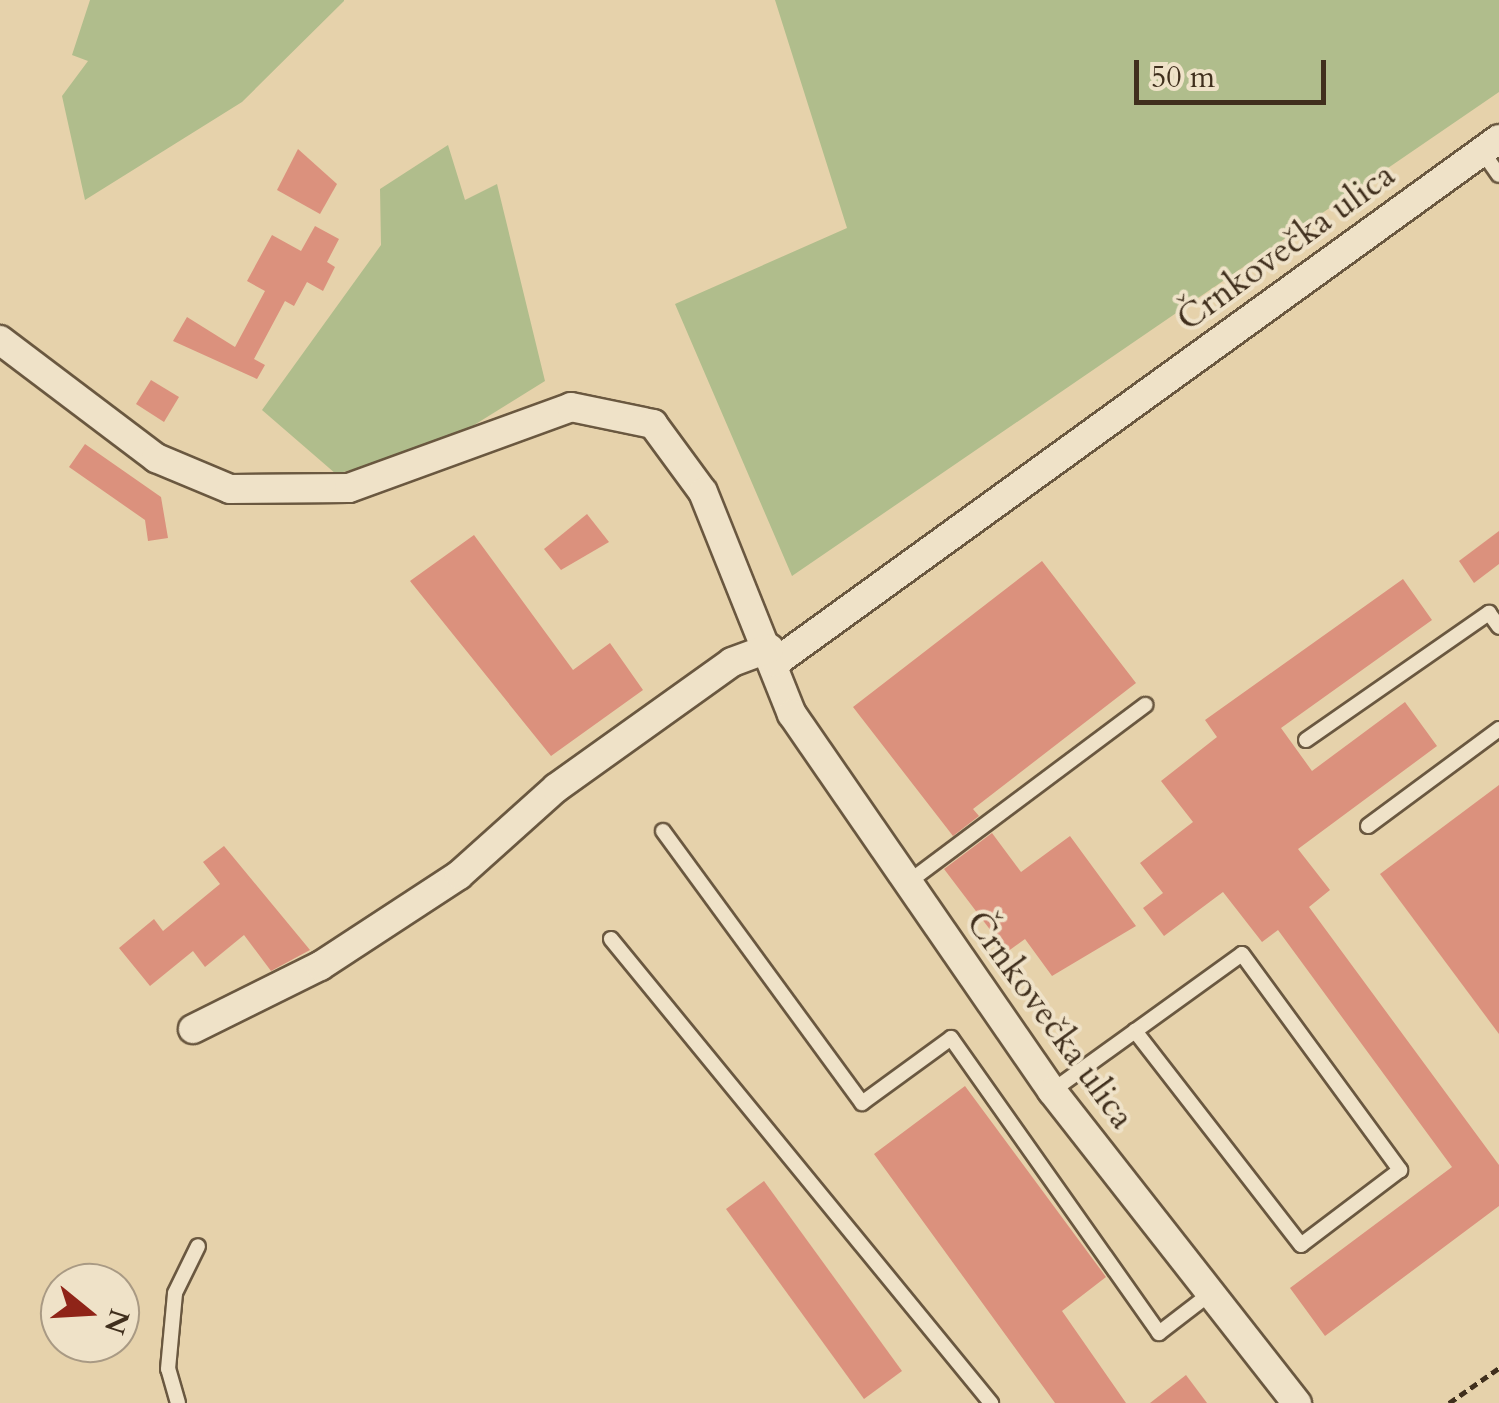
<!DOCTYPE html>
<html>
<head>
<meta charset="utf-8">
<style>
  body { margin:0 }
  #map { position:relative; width:1499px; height:1403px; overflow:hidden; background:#e6d2ab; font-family:Cardo,serif }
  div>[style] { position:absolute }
  .green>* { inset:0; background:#b0bd8c }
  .building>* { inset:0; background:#db917d }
  .path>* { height:5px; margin-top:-2.5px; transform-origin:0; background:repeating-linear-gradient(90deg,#402f1d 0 8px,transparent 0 13px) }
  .roads { filter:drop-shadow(2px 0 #6a5840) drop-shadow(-2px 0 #6a5840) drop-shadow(0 2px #6a5840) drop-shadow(0 -2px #6a5840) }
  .lane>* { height:14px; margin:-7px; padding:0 7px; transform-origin:7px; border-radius:7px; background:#efe2c8 }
  .street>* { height:28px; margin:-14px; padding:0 14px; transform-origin:14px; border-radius:14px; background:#efe2c8 }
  span { translate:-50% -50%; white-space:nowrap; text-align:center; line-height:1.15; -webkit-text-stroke:8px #efe2c8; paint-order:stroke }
  .street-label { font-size:35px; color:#402f1d }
  .north { position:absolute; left:40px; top:1263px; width:100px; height:100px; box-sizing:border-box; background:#efe2c8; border:2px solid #a99a84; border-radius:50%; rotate:108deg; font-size:28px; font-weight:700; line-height:40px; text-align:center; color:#402f1d }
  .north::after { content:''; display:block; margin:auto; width:35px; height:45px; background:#8f2418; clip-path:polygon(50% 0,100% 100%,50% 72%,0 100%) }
  .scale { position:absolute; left:1134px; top:60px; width:192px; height:45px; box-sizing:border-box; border:5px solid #402f1d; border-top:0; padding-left:12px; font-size:30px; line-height:35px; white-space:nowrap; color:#402f1d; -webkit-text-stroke:8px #efe2c8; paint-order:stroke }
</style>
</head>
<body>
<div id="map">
  <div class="green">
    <div style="clip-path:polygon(90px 0,344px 0,344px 1px,242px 102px,85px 200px,62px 96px,88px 61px,72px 55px)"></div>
    <div style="clip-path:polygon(775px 0,1499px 0,1499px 92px,792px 576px,675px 304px,847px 228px)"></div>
    <div style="clip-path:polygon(448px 145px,465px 200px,497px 184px,545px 381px,442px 445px,336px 474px,262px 410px,381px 245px,380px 189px)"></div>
  </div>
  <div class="building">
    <div style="clip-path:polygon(298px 149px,337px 184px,320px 214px,277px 190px)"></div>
    <div style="clip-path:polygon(315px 226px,339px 239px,327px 262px,335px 267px,323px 291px,307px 282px,294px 306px,285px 301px,254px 359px,265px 365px,257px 379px,173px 341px,187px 317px,235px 347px,265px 291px,247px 281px,272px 235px,301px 251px)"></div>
    <div style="clip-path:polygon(151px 380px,179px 397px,164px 422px,136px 404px)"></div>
    <div style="clip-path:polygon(85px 444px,161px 497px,168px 538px,148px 541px,145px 520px,69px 467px)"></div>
    <div style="clip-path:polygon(587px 514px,609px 542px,561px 570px,544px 549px)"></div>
    <div style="clip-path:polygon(1499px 531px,1499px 564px,1474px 583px,1459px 561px)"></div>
    <div style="clip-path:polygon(474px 535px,573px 670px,610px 643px,643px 690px,551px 756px,410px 581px)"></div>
    <div style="clip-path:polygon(1042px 561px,1136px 683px,973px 809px,979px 816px,953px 836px,853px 707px)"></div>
    <div style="clip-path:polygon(1403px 579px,1432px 620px,1281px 728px,1312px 771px,1405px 702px,1437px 746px,1298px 849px,1330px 890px,1309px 907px,1499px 1165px,1499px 1206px,1325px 1336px,1290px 1288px,1452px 1167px,1278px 930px,1262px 942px,1223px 892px,1164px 936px,1143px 908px,1163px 893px,1140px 863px,1193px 822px,1161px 781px,1217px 737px,1205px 720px)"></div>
    <div style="clip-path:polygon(1499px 785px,1499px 1034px,1380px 874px)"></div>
    <div style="clip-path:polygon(992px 833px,1021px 872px,1070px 836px,1136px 926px,1052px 976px,1025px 939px,1007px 952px,944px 869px)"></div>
    <div style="clip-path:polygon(224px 846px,310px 950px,271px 971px,244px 935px,205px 967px,193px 951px,150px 986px,119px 948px,154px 919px,163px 931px,220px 884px,203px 862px)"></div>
    <div style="clip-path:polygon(965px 1086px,1106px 1277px,1062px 1311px,1126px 1403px,1055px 1403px,874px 1154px)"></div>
    <div style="clip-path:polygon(764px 1181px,902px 1371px,864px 1399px,726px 1209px)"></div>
    <div style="clip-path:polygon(1186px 1375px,1207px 1403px,1150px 1403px)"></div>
  </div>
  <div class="path">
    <div style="left:1449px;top:1403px;width:61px;rotate:-35deg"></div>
  </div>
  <div class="roads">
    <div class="lane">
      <div style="left:1482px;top:151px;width:29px;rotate:55deg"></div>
      <div style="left:1306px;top:740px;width:223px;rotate:-34.8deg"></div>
      <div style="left:1489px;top:613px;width:17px;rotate:54deg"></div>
      <div style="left:1368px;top:826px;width:163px;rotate:-36.5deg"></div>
      <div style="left:663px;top:831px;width:337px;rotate:53.8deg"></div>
      <div style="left:862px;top:1103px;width:110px;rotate:-36.1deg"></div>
      <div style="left:951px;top:1038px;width:361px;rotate:54.8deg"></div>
      <div style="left:1159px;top:1333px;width:66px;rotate:-37.6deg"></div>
      <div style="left:906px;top:884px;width:299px;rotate:-36.8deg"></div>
      <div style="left:611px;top:939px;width:600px;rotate:50.68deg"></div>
      <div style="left:1052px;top:1091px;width:234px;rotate:-35.8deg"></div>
      <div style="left:1242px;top:954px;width:268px;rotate:53.8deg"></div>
      <div style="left:1400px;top:1170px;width:124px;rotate:142.9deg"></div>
      <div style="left:1301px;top:1245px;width:271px;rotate:-127.8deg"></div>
      <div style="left:178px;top:1403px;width:35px;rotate:-106deg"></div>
      <div style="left:168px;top:1369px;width:76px;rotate:-84.7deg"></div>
      <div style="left:175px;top:1293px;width:52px;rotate:-63.9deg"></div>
    </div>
    <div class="street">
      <div style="left:0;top:340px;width:196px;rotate:37.1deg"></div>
      <div style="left:156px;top:458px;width:80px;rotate:22.7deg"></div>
      <div style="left:230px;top:489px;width:119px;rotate:-0.5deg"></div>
      <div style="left:349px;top:488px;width:236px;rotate:-20deg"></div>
      <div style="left:571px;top:407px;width:84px;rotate:11.7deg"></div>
      <div style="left:653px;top:424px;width:84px;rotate:53.7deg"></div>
      <div style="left:703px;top:492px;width:239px;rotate:68.2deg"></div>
      <div style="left:792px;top:714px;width:458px;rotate:55.4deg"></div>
      <div style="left:1052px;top:1091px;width:397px;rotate:51.9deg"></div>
      <div style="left:776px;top:662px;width:892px;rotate:-35.88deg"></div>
      <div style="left:193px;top:1029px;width:142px;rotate:-26.4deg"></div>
      <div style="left:320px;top:966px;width:166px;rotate:-33.2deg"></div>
      <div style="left:459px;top:875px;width:130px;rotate:-41.9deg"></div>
      <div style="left:556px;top:788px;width:216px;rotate:-35.6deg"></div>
      <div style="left:732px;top:662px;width:40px;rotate:-20.2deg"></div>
    </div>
  </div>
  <div class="street-label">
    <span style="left:1286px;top:247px;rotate:-36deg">Črnkovečka ulica</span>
    <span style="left:1050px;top:1020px;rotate:54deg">Črnkovečka ulica</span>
  </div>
  <div class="north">N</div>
  <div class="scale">50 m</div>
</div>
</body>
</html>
